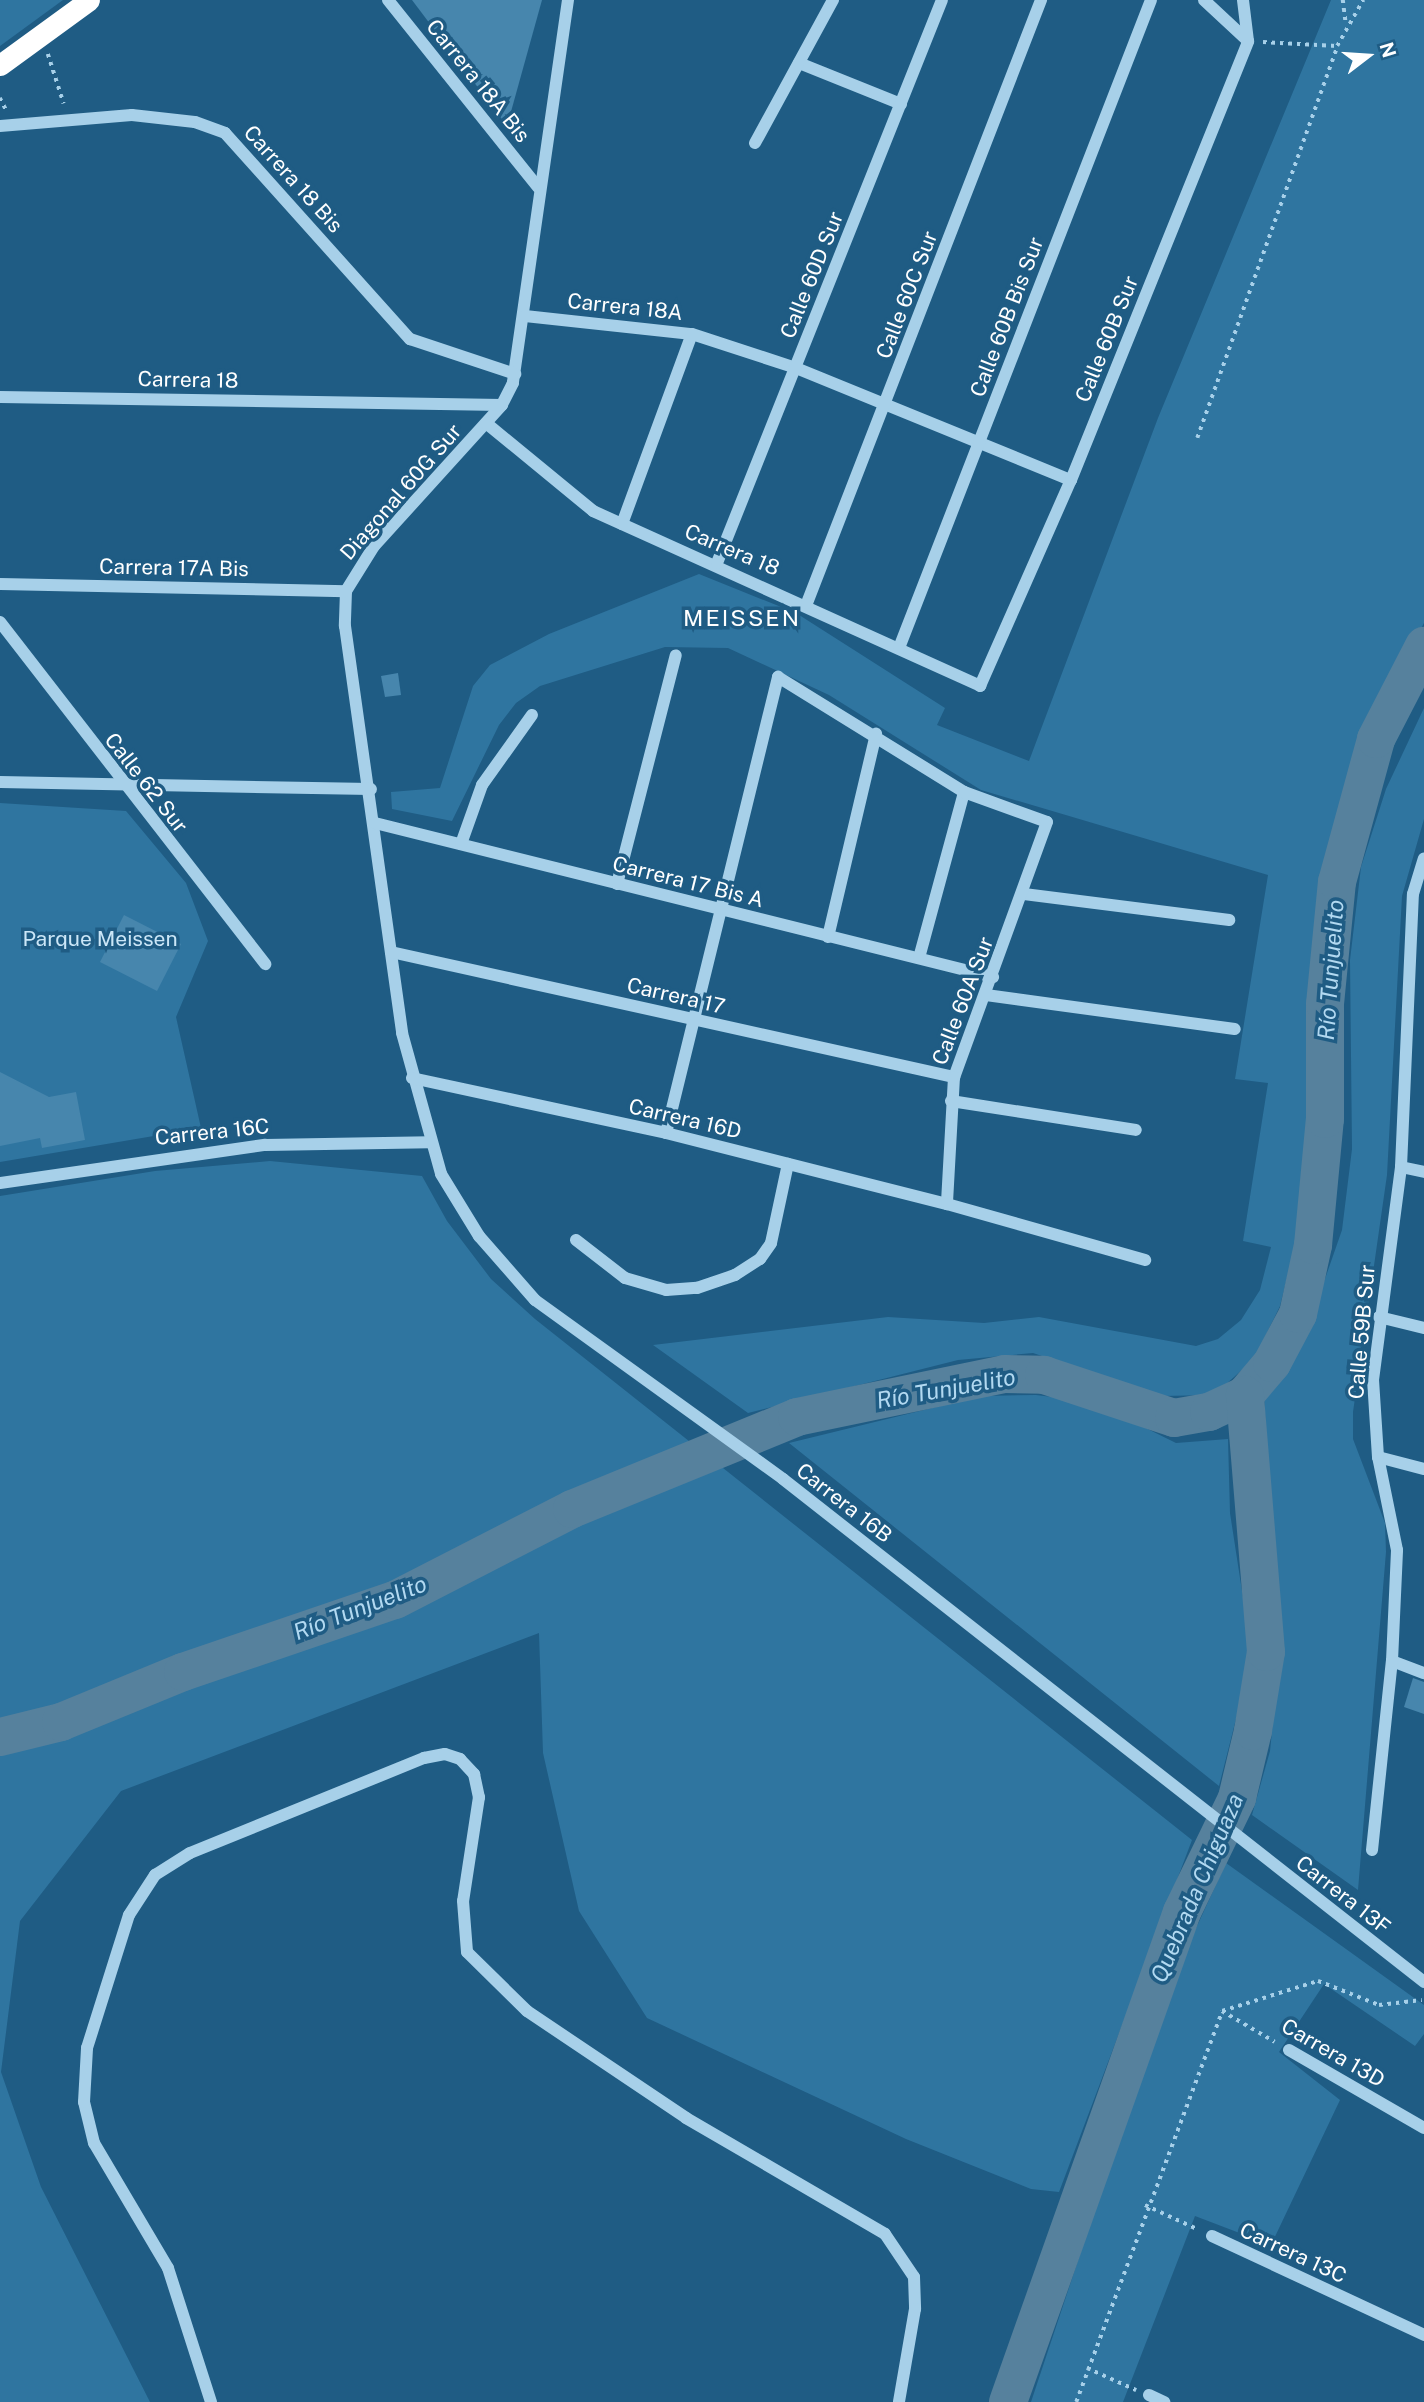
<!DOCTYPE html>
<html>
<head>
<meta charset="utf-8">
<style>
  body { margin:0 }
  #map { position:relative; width:1424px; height:2402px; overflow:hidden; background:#1f5c84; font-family:"Public Sans",sans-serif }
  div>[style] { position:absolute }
  .green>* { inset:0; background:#2f75a0 }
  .river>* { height:38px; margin:-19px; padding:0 19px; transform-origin:19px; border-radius:19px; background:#56819d }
  .building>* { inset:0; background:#4786ad }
  .path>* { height:3.5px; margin-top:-1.75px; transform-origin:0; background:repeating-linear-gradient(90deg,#a7d0e9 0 3.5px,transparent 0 8.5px) }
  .minor>* { height:12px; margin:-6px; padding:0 6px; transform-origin:6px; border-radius:6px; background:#a7d0e9 }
  .highway>* { height:21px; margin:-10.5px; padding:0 10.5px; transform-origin:10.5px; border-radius:10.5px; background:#fff }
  span { translate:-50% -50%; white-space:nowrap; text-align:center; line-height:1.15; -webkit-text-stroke:7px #1f5c84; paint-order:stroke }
  .street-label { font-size:21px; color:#fff }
  .park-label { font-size:21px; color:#cbe6f7 }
  .neighbourhood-label { font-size:23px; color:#fff; letter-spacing:2px }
  .water-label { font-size:23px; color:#b2d9f1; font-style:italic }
  .north { position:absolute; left:1333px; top:21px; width:70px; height:70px; -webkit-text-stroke:5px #1f5c84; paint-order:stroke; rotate:73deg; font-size:19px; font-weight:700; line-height:28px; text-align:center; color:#fff }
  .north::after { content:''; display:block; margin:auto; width:24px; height:32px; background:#fff; clip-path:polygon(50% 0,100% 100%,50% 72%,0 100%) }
</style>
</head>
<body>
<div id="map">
  <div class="green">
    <div style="clip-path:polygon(0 0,63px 0,0 46px)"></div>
    <div style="clip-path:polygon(1331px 0,1424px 0,1424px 623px,1358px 748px,1329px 853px,1310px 1015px,1309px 1115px,1297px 1237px,1280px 1306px,1254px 1359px,1214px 1395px,1162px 1396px,1033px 1353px,958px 1360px,748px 1413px,653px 1345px,888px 1317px,984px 1323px,1039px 1317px,1196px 1346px,1218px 1339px,1241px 1320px,1260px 1290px,1271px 1247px,1243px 1241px,1268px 1083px,1235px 1079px,1268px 875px,981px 790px,829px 695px,728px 648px,665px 647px,540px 686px,516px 703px,499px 725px,452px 821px,392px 809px,391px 792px,440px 788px,473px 686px,490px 665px,549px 634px,699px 574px,796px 613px,945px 708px,937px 725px,1029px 761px,1158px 418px)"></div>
    <div style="clip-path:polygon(1424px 708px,1424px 819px,1402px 896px,1387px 1175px,1353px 1412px,1353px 1439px,1385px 1523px,1386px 1552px,1358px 1890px,1252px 1815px,1270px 1751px,1279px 1661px,1264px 1395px,1303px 1342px,1342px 1230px,1352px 1149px,1350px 960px,1361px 867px,1386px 789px)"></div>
    <div style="clip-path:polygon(0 803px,126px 811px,186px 883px,208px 941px,176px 1017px,201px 1128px,0 1162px)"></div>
    <div style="clip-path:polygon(270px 1161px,422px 1176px,447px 1221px,491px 1279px,535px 1319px,1192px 1840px,1059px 2192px,1031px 2189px,906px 2139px,647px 2018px,579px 1911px,543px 1753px,539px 1633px,121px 1791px,20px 1921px,1px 2072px,41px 2187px,150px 2402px,0 2402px,0 1196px,155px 1171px)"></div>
    <div style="clip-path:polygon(1036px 1395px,1093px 1402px,1176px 1443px,1228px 1439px,1230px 1513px,1252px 1656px,1219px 1786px,789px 1443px,981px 1396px)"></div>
    <div style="clip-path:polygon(1226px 1863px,1424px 2005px,1424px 2034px,1415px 2046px,1324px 1984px,1279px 2052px,1340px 2100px,1271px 2245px,1195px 2216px,1123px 2402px,1031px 2402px,1169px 1987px)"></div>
  </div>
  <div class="river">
    <div style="left:0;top:1737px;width:63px;rotate:-13.8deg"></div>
    <div style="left:61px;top:1722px;width:132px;rotate:-22.3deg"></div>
    <div style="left:183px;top:1672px;width:224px;rotate:-18.8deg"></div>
    <div style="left:395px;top:1600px;width:199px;rotate:-27.2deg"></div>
    <div style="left:572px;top:1509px;width:243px;rotate:-22.2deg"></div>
    <div style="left:797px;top:1417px;width:212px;rotate:-11.7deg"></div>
    <div style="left:1005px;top:1374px;width:39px;rotate:1deg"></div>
    <div style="left:1044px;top:1375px;width:137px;rotate:18.3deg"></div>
    <div style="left:1174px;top:1418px;width:36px;rotate:-10deg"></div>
    <div style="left:1209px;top:1412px;width:40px;rotate:-25deg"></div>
    <div style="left:1245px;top:1395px;width:42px;rotate:-49.8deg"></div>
    <div style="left:1272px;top:1363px;width:55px;rotate:-62deg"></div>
    <div style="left:1298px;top:1314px;width:71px;rotate:-77.7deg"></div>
    <div style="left:1313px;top:1245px;width:127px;rotate:-84.6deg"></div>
    <div style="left:1325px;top:1119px;width:115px;rotate:-90deg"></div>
    <div style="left:1325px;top:1004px;width:123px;rotate:-84.4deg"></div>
    <div style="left:1337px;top:882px;width:148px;rotate:-74.7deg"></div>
    <div style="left:1376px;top:739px;width:105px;rotate:-62.7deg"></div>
    <div style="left:1008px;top:2402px;width:520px;rotate:-70.45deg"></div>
    <div style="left:1182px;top:1912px;width:127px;rotate:-64.2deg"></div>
    <div style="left:1237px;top:1798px;width:69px;rotate:-76.6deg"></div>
    <div style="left:1253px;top:1731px;width:80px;rotate:-80.7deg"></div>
    <div style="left:1266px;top:1652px;width:258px;rotate:-94.7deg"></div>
  </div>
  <div class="building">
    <div style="clip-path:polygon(412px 0,542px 0,507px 126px)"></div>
    <div style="clip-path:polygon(398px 673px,401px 695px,385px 697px,381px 676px)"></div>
    <div style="clip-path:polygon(124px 915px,181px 944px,157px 991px,100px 962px)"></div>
    <div style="clip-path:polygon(0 1072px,49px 1097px,76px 1092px,85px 1140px,42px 1148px,40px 1138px,0 1146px)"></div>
    <div style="clip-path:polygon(1413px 1678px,1424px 1682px,1424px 1714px,1404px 1707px)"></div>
  </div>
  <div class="path">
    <div style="left:1343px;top:0;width:25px;rotate:83deg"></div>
    <div style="left:1263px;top:42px;width:74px;rotate:3.1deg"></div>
    <div style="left:48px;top:54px;width:52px;rotate:72.3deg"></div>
    <div style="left:0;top:98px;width:13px;rotate:63deg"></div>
    <div style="left:1197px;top:438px;width:416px;rotate:-70.3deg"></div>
    <div style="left:1337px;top:46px;width:53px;rotate:-60.5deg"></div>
    <div style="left:1222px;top:2011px;width:61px;rotate:30.3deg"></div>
    <div style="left:1145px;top:2205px;width:57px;rotate:24.8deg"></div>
    <div style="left:1087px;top:2368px;width:54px;rotate:24.2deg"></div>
    <div style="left:1076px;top:2402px;width:417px;rotate:-69.5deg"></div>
    <div style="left:1222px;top:2011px;width:101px;rotate:-17.4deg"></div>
    <div style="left:1318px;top:1981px;width:66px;rotate:21.5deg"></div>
    <div style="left:1379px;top:2005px;width:43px;rotate:-6.6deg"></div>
  </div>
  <div class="minor">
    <div style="left:388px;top:0;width:240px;rotate:51.3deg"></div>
    <div style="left:568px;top:0;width:387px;rotate:98.2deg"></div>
    <div style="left:513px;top:383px;width:25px;rotate:117deg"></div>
    <div style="left:502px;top:405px;width:190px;rotate:132.2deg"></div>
    <div style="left:374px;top:546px;width:53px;rotate:121.9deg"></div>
    <div style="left:346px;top:591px;width:35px;rotate:92deg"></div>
    <div style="left:345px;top:626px;width:411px;rotate:82deg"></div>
    <div style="left:402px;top:1033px;width:146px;rotate:74.5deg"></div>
    <div style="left:441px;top:1174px;width:73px;rotate:58.5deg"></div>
    <div style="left:479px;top:1236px;width:85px;rotate:48.8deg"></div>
    <div style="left:535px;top:1300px;width:306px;rotate:35.8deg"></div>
    <div style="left:783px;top:1479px;width:815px;rotate:38.12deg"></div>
    <div style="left:1204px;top:0;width:60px;rotate:43deg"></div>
    <div style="left:799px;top:63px;width:110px;rotate:21.9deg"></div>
    <div style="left:0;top:126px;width:132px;rotate:-4.8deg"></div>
    <div style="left:132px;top:115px;width:63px;rotate:6.3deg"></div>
    <div style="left:195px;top:122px;width:32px;rotate:20deg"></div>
    <div style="left:225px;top:133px;width:277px;rotate:48.1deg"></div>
    <div style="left:410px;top:339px;width:111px;rotate:18.4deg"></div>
    <div style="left:755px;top:143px;width:163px;rotate:-61.4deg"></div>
    <div style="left:525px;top:316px;width:168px;rotate:6.2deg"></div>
    <div style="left:692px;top:334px;width:109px;rotate:18.1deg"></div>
    <div style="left:796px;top:368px;width:297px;rotate:22.2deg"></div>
    <div style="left:0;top:397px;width:502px;rotate:0.91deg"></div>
    <div style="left:486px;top:423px;width:139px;rotate:39.4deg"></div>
    <div style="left:593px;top:511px;width:425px;rotate:24.3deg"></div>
    <div style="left:980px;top:686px;width:225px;rotate:-66.2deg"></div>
    <div style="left:1071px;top:480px;width:473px;rotate:-68deg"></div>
    <div style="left:1248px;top:41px;width:41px;rotate:-97deg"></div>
    <div style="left:622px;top:524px;width:202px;rotate:-69.8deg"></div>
    <div style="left:717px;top:563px;width:606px;rotate:-68.22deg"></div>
    <div style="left:0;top:584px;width:346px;rotate:1.2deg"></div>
    <div style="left:807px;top:603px;width:647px;rotate:-68.79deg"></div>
    <div style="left:0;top:622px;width:433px;rotate:52.2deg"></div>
    <div style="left:899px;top:648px;width:695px;rotate:-68.75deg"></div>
    <div style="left:0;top:782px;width:371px;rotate:1.1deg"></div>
    <div style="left:375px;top:823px;width:637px;rotate:13.99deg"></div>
    <div style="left:461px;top:844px;width:63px;rotate:-70.4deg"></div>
    <div style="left:482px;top:785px;width:86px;rotate:-54.5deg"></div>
    <div style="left:617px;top:884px;width:236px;rotate:-75.6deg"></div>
    <div style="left:1024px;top:894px;width:207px;rotate:7.2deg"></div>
    <div style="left:828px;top:937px;width:209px;rotate:-76.7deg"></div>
    <div style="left:391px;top:952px;width:577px;rotate:12.52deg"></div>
    <div style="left:919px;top:958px;width:172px;rotate:-74.8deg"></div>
    <div style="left:986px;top:995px;width:251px;rotate:7.8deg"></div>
    <div style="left:412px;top:1078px;width:260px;rotate:12.2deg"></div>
    <div style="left:666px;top:1133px;width:290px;rotate:14.2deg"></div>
    <div style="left:951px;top:1101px;width:187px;rotate:8.9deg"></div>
    <div style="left:666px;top:1133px;width:470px;rotate:-76.2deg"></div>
    <div style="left:778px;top:677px;width:219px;rotate:31.7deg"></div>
    <div style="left:964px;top:792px;width:88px;rotate:19.9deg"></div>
    <div style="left:1047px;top:822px;width:271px;rotate:110deg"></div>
    <div style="left:954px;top:1077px;width:127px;rotate:93.2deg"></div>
    <div style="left:947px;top:1204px;width:206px;rotate:15.8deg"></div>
    <div style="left:1401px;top:1167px;width:24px;rotate:12deg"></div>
    <div style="left:0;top:1183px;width:268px;rotate:-8.2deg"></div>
    <div style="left:265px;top:1145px;width:164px;rotate:-1deg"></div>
    <div style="left:576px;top:1240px;width:62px;rotate:37.8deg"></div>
    <div style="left:625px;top:1278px;width:43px;rotate:16.3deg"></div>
    <div style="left:666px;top:1290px;width:31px;rotate:-4deg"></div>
    <div style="left:697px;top:1288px;width:40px;rotate:-18.9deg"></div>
    <div style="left:735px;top:1275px;width:30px;rotate:-33deg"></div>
    <div style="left:760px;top:1259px;width:19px;rotate:-55deg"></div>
    <div style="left:771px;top:1243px;width:81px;rotate:-77.9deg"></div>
    <div style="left:1379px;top:1317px;width:46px;rotate:13.7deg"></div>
    <div style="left:1378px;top:1457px;width:48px;rotate:14.6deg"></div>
    <div style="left:1392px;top:1661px;width:34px;rotate:21deg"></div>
    <div style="left:1372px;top:1850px;width:190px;rotate:-84deg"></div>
    <div style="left:1392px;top:1661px;width:111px;rotate:-87.4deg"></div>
    <div style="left:1397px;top:1550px;width:95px;rotate:-101.5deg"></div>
    <div style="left:1378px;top:1457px;width:77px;rotate:-93.7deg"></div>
    <div style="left:1373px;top:1380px;width:215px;rotate:-82.5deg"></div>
    <div style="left:1401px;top:1167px;width:273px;rotate:-87.5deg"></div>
    <div style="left:1413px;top:894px;width:37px;rotate:-73deg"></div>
    <div style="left:1289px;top:2050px;width:156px;rotate:30deg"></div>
    <div style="left:1212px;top:2236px;width:234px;rotate:25deg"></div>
    <div style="left:1149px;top:2395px;width:17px;rotate:25deg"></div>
    <div style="left:211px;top:2402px;width:141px;rotate:-107.8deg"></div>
    <div style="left:168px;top:2268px;width:145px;rotate:-120.6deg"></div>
    <div style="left:94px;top:2143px;width:42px;rotate:-103.7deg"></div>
    <div style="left:84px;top:2102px;width:54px;rotate:-86.8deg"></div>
    <div style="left:87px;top:2048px;width:139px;rotate:-72.5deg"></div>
    <div style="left:129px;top:1915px;width:48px;rotate:-57deg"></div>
    <div style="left:155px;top:1875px;width:41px;rotate:-32.2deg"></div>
    <div style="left:190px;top:1853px;width:253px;rotate:-22.1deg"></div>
    <div style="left:424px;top:1758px;width:21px;rotate:-11deg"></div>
    <div style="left:445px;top:1754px;width:16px;rotate:18deg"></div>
    <div style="left:460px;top:1759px;width:21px;rotate:47deg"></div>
    <div style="left:474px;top:1774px;width:24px;rotate:78deg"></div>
    <div style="left:479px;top:1797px;width:105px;rotate:98.7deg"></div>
    <div style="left:463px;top:1901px;width:51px;rotate:85.5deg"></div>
    <div style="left:467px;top:1952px;width:84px;rotate:44.5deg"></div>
    <div style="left:527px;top:2011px;width:192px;rotate:33.9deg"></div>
    <div style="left:686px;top:2118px;width:230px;rotate:30.2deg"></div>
    <div style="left:885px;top:2234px;width:52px;rotate:56deg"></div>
    <div style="left:914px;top:2277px;width:32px;rotate:88deg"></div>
    <div style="left:915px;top:2309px;width:94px;rotate:99.8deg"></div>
  </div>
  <div class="highway">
    <div style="left:0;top:65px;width:110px;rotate:-36.1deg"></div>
  </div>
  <div class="street-label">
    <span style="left:478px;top:81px;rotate:51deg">Carrera 18A Bis</span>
    <span style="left:293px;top:179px;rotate:48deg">Carrera 18 Bis</span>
    <span style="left:812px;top:275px;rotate:-68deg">Calle 60D Sur</span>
    <span style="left:907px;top:295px;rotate:-69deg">Calle 60C Sur</span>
    <span style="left:625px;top:307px;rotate:6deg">Carrera 18A</span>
    <span style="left:1007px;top:317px;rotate:-69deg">Calle 60B Bis Sur</span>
    <span style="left:1107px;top:339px;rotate:-68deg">Calle 60B Sur</span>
    <span style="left:188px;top:380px;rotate:1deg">Carrera 18</span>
    <span style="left:401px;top:492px;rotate:-49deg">Diagonal 60G Sur</span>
    <span style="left:732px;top:550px;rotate:23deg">Carrera 18</span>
    <span style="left:174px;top:568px;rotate:1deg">Carrera 17A Bis</span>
    <span style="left:146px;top:783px;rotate:52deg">Calle 62 Sur</span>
    <span style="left:688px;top:882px;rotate:14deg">Carrera 17 Bis A</span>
    <span style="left:676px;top:996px;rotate:13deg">Carrera 17</span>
    <span style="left:963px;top:1001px;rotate:-69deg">Calle 60A Sur</span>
    <span style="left:685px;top:1119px;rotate:13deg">Carrera 16D</span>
    <span style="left:212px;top:1132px;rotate:-6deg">Carrera 16C</span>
    <span style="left:1362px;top:1332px;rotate:-85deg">Calle 59B Sur</span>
    <span style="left:844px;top:1503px;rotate:38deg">Carrera 16B</span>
    <span style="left:1343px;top:1895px;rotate:38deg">Carrera 13F</span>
    <span style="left:1333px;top:2053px;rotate:30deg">Carrera 13D</span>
    <span style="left:1293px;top:2253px;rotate:25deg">Carrera 13C</span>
  </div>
  <div class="park-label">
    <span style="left:100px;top:939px">Parque Meissen</span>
  </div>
  <div class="neighbourhood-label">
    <span style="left:742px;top:618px">MEISSEN</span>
  </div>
  <div class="water-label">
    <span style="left:1331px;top:970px;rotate:-86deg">Río Tunjuelito</span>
    <span style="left:946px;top:1389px;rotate:-10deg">Río Tunjuelito</span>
    <span style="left:360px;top:1608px;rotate:-21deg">Río Tunjuelito</span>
    <span style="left:1197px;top:1888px;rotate:-67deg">Quebrada Chiguaza</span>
  </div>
  <div class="north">N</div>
</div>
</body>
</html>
